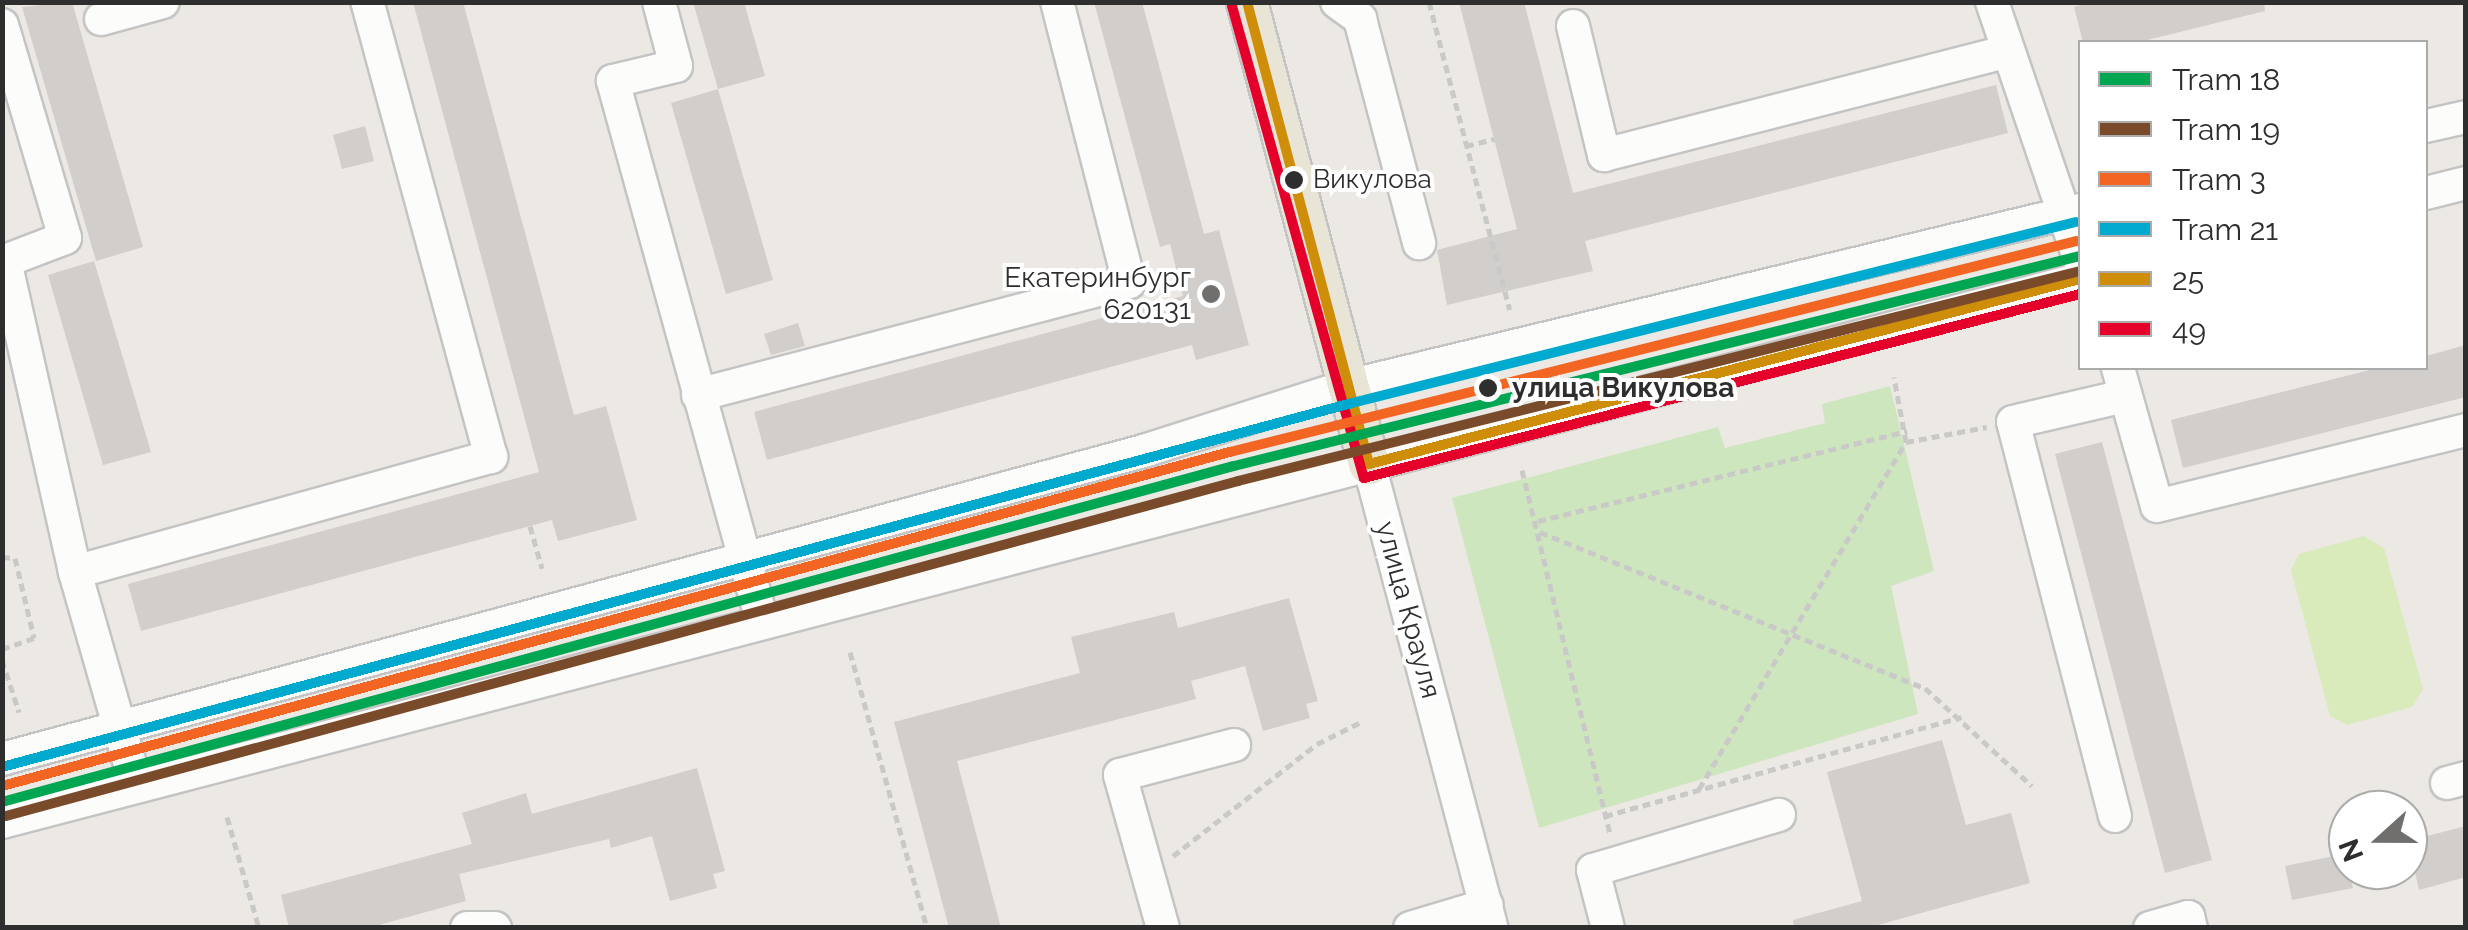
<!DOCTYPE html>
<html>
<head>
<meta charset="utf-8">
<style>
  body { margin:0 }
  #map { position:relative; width:2468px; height:930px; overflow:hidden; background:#ece8e4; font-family:Raleway,sans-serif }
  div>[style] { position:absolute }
  .green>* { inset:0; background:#cee6be }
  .pitch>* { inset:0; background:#d9eabb }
  .building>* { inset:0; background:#d1cecb }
  .path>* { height:5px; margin-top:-2.5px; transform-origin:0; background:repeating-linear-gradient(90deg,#c9c9c8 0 8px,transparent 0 13px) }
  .roads { filter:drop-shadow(2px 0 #c5c4c5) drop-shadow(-2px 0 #c5c4c5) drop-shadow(0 2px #c5c4c5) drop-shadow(0 -2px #c5c4c5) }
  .minor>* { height:32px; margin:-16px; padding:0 16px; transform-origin:16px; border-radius:16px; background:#fcfcfb }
  .major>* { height:40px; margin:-20px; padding:0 20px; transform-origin:20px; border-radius:20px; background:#e8e4d6 }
  .bus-1>* { height:10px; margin:-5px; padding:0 5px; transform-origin:5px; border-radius:5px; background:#cf8e09 }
  .bus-2>* { height:10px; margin:-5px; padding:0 5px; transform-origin:5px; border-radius:5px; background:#e4002b }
  .tram-1>* { height:10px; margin:-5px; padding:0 5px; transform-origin:5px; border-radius:5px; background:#00a651 }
  .tram-2>* { height:10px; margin:-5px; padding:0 5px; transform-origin:5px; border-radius:5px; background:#7a4b2a }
  .tram-3>* { height:10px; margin:-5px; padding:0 5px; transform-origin:5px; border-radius:5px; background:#f26522 }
  .tram-4>* { height:10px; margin:-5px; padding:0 5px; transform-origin:5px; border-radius:5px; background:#00a9ce }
  .dots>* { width:28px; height:28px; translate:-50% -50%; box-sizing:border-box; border:5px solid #fff; border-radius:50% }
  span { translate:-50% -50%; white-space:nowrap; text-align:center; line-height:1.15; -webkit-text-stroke:8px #fff; paint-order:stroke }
  .bus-label { font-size:26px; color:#2e2e2e }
  .left { translate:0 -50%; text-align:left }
  .poi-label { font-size:28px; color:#2e2e2e }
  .right { translate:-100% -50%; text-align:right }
  .stop-label { font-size:28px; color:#2e2e2e; font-weight:700 }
  .street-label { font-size:28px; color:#2e2e2e }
  .frame { position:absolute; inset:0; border:5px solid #2e2e2e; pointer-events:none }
  .legend { position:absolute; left:2078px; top:40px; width:350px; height:330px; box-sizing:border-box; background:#fff; border:2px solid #ababab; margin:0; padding:12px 18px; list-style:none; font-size:30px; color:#2e2e2e }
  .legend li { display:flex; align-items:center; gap:20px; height:50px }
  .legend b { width:50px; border:2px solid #ababab }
  .north { position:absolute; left:2328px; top:790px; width:100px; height:100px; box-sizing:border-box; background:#fff; border:2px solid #ababab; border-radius:50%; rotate:249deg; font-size:28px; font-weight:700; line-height:40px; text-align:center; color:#2e2e2e }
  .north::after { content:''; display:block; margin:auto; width:35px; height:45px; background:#706f6e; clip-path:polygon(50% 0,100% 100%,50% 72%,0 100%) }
</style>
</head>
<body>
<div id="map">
  <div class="green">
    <div style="clip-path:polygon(1890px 386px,1934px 571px,1891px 586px,1918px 714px,1539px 828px,1452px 498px,1718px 427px,1725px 448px,1825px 423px,1822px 404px)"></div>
  </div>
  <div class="pitch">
    <div style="clip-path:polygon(2364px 536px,2384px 548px,2423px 689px,2412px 707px,2347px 725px,2330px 716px,2291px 570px,2299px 554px)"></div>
  </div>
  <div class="building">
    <div style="clip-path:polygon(72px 2px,143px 247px,96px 261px,22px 7px)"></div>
    <div style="clip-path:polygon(413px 2px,463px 2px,574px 415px,606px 406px,637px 520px,558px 541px,552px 520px,141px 631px,128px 584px,539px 472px)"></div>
    <div style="clip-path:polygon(693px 2px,744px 2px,765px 76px,718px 89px)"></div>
    <div style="clip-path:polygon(1094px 2px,1142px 2px,1204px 234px,1219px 230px,1249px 345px,1196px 360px,1192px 345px,767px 460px,754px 412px,1183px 296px,1170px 244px,1160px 247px)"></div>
    <div style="clip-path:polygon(1459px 2px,1524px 2px,1573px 193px,1996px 85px,2008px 133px,1585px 241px,1593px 271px,1447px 305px,1437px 250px,1517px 229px)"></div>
    <div style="clip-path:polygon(2092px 2px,2264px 2px,2265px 11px,2139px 42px,2083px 42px,2074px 7px)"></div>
    <div style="clip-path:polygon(718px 89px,773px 280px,726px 294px,671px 103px)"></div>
    <div style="clip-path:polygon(365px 126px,374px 161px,342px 169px,333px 135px)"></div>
    <div style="clip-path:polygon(94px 261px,151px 452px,103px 465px,48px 275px)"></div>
    <div style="clip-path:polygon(798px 323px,805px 346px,771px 355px,764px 334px)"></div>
    <div style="clip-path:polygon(2466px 345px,2466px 397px,2183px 468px,2171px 420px,2378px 368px,2426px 368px,2426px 356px)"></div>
    <div style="clip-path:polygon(2102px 442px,2212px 860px,2165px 873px,2055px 454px)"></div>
    <div style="clip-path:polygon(1289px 598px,1318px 701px,1306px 704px,1310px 718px,1263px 731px,1245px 666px,1191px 681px,1196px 699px,957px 761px,1001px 928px,949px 928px,894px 722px,1080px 673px,1071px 637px,1174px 612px,1178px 628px)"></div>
    <div style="clip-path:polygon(1942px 740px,1966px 825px,2011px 813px,2030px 883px,1867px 928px,1794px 928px,1793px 920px,1862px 901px,1827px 772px)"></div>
    <div style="clip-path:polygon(697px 768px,725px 871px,713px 874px,717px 888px,670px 901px,652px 836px,611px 848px,609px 839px,459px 874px,466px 901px,368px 928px,289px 928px,281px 895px,472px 844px,462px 813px,526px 793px,532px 814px)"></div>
    <div style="clip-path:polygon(2466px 826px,2466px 877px,2419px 890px,2408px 841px)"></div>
    <div style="clip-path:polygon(2344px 854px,2353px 888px,2292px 900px,2285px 866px)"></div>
  </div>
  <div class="path">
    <div style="left:1429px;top:2px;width:318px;rotate:75.3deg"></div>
    <div style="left:1466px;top:146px;width:29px;rotate:-14deg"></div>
    <div style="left:1906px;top:442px;width:82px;rotate:-10.5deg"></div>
    <div style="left:1522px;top:470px;width:375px;rotate:76.4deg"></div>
    <div style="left:1538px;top:521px;width:380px;rotate:-13.7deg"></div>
    <div style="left:530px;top:526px;width:44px;rotate:74.1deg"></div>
    <div style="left:1540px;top:532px;width:415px;rotate:22.1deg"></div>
    <div style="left:1925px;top:688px;width:145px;rotate:42.5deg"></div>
    <div style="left:2px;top:557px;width:13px;rotate:4deg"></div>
    <div style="left:15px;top:558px;width:82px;rotate:76.6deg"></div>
    <div style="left:34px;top:638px;width:34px;rotate:161deg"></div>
    <div style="left:850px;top:652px;width:287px;rotate:74.4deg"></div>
    <div style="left:2px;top:660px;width:55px;rotate:71.9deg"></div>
    <div style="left:1699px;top:789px;width:404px;rotate:-59.2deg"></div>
    <div style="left:1906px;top:442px;width:66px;rotate:-100.5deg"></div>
    <div style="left:1605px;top:816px;width:370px;rotate:-15.5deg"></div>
    <div style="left:227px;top:817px;width:116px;rotate:73.9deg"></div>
    <div style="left:1173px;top:856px;width:182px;rotate:-37.9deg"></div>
    <div style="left:1317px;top:744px;width:49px;rotate:-26.6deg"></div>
  </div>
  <div class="roads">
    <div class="minor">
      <div style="left:659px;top:2px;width:66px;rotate:75.1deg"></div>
      <div style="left:676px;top:66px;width:65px;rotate:166.6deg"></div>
      <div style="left:613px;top:81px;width:556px;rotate:74.56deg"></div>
      <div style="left:1337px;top:2px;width:29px;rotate:36deg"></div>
      <div style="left:1360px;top:19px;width:232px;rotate:75.2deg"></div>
      <div style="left:1992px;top:2px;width:273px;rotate:71.2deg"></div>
      <div style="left:101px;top:19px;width:64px;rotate:-15.3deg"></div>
      <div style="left:2px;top:25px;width:222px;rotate:73.5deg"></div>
      <div style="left:65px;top:238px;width:64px;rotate:159deg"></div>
      <div style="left:5px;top:261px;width:319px;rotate:77.3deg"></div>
      <div style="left:75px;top:572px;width:222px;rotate:74deg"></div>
      <div style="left:1573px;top:26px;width:133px;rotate:76.5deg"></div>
      <div style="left:1604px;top:155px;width:413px;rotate:-14.4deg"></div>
      <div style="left:2426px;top:126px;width:41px;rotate:-12.7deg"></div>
      <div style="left:2426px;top:193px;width:41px;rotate:-14deg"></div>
      <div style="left:2118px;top:368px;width:143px;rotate:74.2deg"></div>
      <div style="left:2157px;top:506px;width:318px;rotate:-13.8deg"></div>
      <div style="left:698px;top:395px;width:446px;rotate:-14.7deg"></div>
      <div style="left:1129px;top:282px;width:289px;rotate:-104.4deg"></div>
      <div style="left:1369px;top:464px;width:480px;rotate:75.2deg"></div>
      <div style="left:75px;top:572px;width:432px;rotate:-15.5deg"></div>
      <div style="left:491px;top:457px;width:472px;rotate:-105.2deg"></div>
      <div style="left:2px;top:759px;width:1186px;rotate:-15.1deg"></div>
      <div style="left:1147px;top:450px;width:211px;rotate:-17.7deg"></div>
      <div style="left:1348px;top:386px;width:753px;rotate:-13.52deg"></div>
      <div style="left:2447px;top:783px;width:20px;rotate:-15deg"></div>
      <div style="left:2115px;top:816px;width:407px;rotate:-104.5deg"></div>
      <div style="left:2013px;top:422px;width:115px;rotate:-13.1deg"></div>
      <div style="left:2px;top:822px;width:2148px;rotate:-14.64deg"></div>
      <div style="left:467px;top:928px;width:28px"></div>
      <div style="left:1163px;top:928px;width:159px;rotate:-105.7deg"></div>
      <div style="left:1120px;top:775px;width:118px;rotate:-14.7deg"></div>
      <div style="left:1410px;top:928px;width:80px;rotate:-16.6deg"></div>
      <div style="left:1608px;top:928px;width:60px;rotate:-104.5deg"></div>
      <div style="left:1593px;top:870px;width:194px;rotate:-16.5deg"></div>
      <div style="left:2150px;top:928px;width:40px;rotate:-16deg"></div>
      <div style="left:2188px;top:917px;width:11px;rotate:75deg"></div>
    </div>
    <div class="major">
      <div style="left:1247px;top:2px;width:478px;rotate:75.2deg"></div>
    </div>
  </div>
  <div class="bus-1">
    <div style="left:1247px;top:2px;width:478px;rotate:75.2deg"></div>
    <div style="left:1369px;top:464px;width:735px;rotate:-14.58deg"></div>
  </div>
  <div class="bus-2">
    <div style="left:1232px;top:6px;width:490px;rotate:74.4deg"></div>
    <div style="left:1364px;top:478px;width:739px;rotate:-14.41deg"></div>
  </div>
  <div class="tram-1">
    <div style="left:2px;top:802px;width:1277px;rotate:-15.26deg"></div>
    <div style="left:1234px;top:466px;width:872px;rotate:-13.94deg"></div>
  </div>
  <div class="tram-2">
    <div style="left:6px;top:816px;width:1277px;rotate:-15.21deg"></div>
    <div style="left:1238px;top:481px;width:868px;rotate:-14deg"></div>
  </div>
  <div class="tram-3">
    <div style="left:2px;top:786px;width:1273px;rotate:-15.22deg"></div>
    <div style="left:1230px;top:452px;width:872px;rotate:-14deg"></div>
  </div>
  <div class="tram-4">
    <div style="left:2px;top:767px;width:1398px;rotate:-15.09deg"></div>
    <div style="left:1352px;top:403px;width:746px;rotate:-14.04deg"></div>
  </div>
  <div class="dots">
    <div style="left:1294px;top:180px;background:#2e2e2e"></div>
    <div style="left:1211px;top:294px;background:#706f6e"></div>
    <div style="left:1488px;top:388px;background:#2e2e2e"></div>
  </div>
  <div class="bus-label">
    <span class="left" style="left:1313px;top:180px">Викулова</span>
  </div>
  <div class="poi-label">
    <span class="right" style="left:1191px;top:294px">Екатеринбург<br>620131</span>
  </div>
  <div class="stop-label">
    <span class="left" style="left:1512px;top:388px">улица Викулова</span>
  </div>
  <div class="street-label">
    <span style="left:1408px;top:610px;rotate:75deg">улица Крауля</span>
  </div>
  <div class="frame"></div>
  <ul class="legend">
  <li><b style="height:12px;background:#00a651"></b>Tram 18</li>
  <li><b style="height:12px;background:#7a4b2a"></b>Tram 19</li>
  <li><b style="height:12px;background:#f26522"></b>Tram 3</li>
  <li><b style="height:12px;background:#00a9ce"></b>Tram 21</li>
  <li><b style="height:12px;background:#cf8e09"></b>25</li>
  <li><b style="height:12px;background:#e4002b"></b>49</li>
  </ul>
  <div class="north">N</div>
</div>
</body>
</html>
